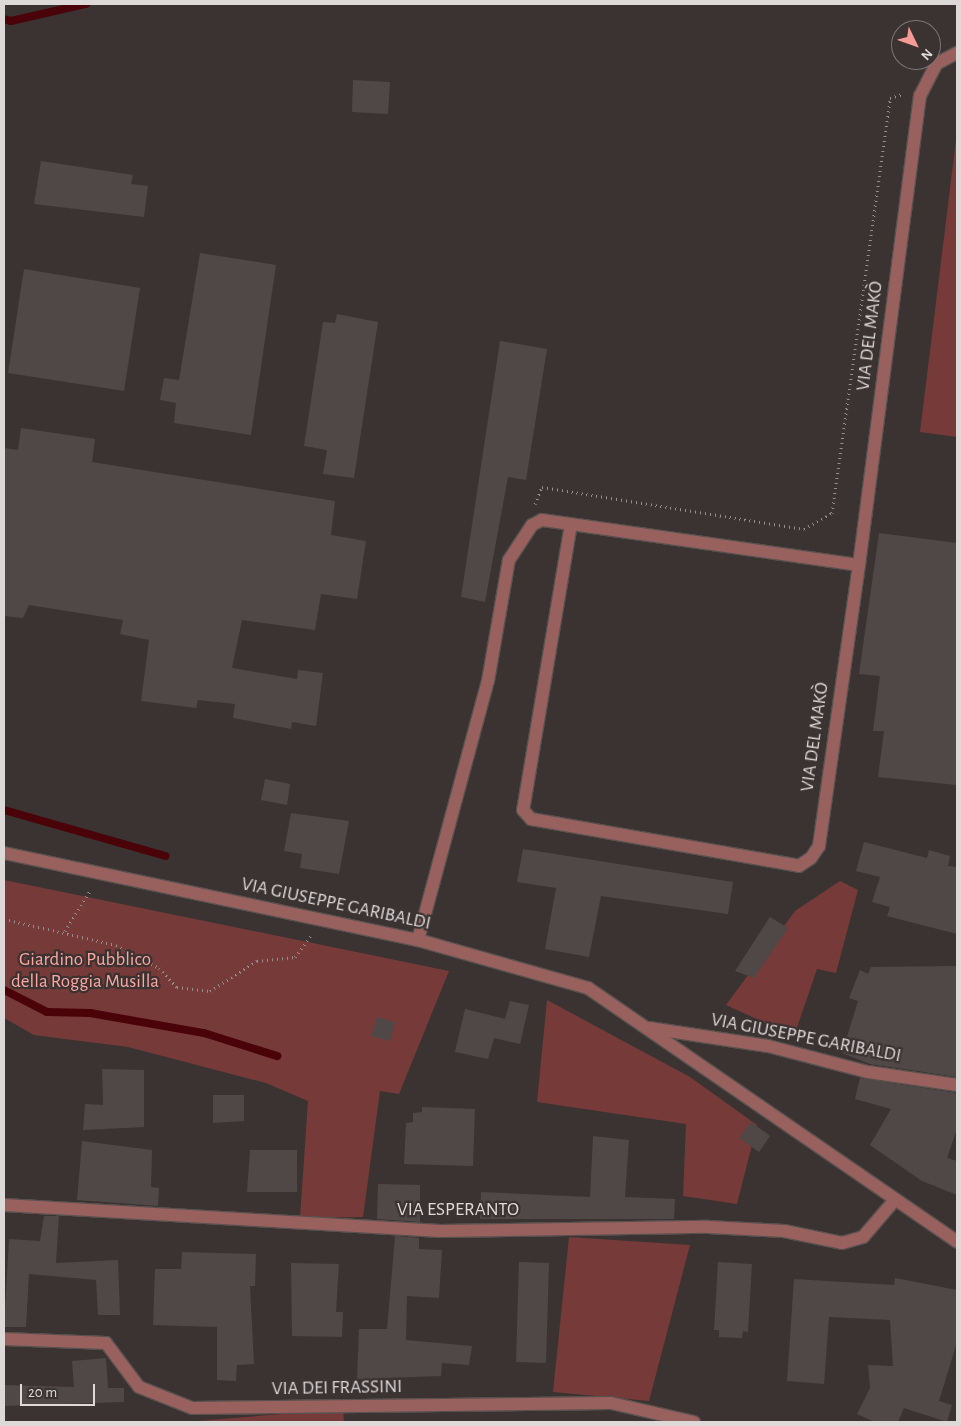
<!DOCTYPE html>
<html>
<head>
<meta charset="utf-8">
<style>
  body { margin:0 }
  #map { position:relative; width:961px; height:1426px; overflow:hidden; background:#3a3332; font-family:"Alegreya Sans",sans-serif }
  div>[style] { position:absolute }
  .green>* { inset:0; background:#763b39 }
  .stream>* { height:8px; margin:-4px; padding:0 4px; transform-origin:4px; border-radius:4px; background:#4b030a }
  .building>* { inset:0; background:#504847 }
  .path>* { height:3px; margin-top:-1.5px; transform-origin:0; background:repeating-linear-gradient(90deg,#948e8e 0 1px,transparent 0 5px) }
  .roads { filter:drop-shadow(1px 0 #585150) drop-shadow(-1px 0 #585150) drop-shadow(0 1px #585150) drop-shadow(0 -1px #585150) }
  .minor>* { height:12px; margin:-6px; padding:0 6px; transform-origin:6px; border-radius:6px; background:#98615d }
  span { translate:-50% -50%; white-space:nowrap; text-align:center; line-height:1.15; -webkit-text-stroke:4.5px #3a3332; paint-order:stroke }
  .street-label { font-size:19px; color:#ded9d9 }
  .park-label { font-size:19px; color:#fea5a0 }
  .frame { position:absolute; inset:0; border:5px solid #ded9d9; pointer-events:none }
  .north { position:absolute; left:891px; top:20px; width:50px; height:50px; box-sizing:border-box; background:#3a3332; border:1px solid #7c7575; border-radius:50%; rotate:132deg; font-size:14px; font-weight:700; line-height:20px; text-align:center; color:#ded9d9 }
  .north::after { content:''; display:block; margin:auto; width:18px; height:22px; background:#f59b96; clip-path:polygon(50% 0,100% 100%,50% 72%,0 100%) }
  .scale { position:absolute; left:20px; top:1384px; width:75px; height:22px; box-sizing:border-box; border:2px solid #ded9d9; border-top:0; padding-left:6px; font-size:15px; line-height:18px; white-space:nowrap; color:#ded9d9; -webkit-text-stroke:4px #3a3332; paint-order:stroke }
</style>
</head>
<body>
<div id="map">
  <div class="green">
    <div style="clip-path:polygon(957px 132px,957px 437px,920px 432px)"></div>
    <div style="clip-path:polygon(4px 880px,449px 971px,399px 1094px,380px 1091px,363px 1217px,300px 1218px,308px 1101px,266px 1083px,128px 1047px,34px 1035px,4px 1018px)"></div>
    <div style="clip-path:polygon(840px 881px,858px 890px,836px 973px,817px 969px,794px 1036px,726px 1005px,795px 911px)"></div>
    <div style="clip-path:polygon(547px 1000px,690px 1077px,757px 1125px,737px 1204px,683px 1196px,686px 1124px,537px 1102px)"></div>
    <div style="clip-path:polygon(569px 1237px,690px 1245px,649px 1401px,553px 1392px)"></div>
    <div style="clip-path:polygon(343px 1409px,344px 1422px,186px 1422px)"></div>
  </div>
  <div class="stream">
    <div style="left:4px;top:19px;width:7px;rotate:16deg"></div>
    <div style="left:11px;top:21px;width:77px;rotate:-12.8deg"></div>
    <div style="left:4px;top:810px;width:168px;rotate:15.9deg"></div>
    <div style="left:4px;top:990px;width:48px;rotate:27.1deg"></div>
    <div style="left:47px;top:1012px;width:43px;rotate:1.3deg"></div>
    <div style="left:90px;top:1013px;width:116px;rotate:10deg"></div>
    <div style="left:204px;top:1033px;width:77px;rotate:17.5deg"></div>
  </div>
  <div class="building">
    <div style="clip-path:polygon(353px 80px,390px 82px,388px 114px,352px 112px)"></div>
    <div style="clip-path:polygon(41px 161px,133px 175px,131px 184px,148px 186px,144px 217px,34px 204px)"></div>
    <div style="clip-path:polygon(200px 253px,276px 265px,251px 435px,174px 423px,176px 403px,160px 400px,164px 378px,179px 380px)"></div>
    <div style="clip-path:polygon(24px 269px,140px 288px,124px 391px,8px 373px)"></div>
    <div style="clip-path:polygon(337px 314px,378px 322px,354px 478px,323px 474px,327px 450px,304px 446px,323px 322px,335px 323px)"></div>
    <div style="clip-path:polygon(500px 341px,547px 349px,526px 480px,508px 477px,485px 602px,461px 597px)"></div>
    <div style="clip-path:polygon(21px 428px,95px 439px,92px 462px,335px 501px,331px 535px,366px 541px,357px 599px,321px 594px,315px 630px,242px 620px,232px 668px,297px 679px,298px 670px,323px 673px,316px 726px,292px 722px,291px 729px,233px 718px,235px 704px,198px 700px,196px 708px,141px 701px,149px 640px,120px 634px,123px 620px,29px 605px,23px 618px,4px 616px,4px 448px,18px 450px)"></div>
    <div style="clip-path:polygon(879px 533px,957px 543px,957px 785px,878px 777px,884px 731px,873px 731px,880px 676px,859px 674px)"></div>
    <div style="clip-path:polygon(265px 779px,290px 784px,287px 805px,261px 800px)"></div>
    <div style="clip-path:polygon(291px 813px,349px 821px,339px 874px,300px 868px,302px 854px,284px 851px)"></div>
    <div style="clip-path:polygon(864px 842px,927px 858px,929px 850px,950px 856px,948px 866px,957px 867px,957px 934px,887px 916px,890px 907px,872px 902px,880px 877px,856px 871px)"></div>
    <div style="clip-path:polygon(523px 849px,733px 882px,728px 914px,601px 896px,589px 957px,545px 949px,556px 888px,517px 882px)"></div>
    <div style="clip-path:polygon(770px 917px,788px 928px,754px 978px,735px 971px)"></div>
    <div style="clip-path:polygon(957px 966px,957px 1077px,870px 1064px,842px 1053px,858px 1001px,849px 998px,860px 970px,868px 974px,871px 967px)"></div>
    <div style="clip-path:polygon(510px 1001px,529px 1005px,520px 1044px,494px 1038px,488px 1059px,455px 1052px,465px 1009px,505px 1019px)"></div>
    <div style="clip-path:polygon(377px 1017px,395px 1022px,390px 1041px,371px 1036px)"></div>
    <div style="clip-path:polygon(102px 1069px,144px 1070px,144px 1127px,83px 1130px,85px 1104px,103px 1105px)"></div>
    <div style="clip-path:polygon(860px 1078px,957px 1093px,957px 1129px,947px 1158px,957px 1161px,957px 1195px,922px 1181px,870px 1145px,891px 1109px,855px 1099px)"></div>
    <div style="clip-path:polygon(213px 1095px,244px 1095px,244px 1121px,213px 1123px)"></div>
    <div style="clip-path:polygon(422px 1107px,475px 1109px,473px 1166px,404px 1164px,406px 1123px,413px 1122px,413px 1113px,422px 1112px)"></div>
    <div style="clip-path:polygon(751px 1122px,770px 1136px,759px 1152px,739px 1138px)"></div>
    <div style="clip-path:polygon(593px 1136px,629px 1140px,625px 1197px,675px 1199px,674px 1219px,480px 1219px,481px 1192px,590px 1197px)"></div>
    <div style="clip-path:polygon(82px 1141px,152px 1150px,151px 1187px,159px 1188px,158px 1206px,77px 1200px)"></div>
    <div style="clip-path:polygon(250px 1150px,297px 1150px,297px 1192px,247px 1192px)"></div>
    <div style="clip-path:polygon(378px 1184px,420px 1185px,420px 1222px,377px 1219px)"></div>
    <div style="clip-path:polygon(44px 1216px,59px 1216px,56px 1263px,118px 1260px,120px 1315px,98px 1315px,96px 1280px,29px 1274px,26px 1327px,4px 1327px,9px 1239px,40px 1241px)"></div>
    <div style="clip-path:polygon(395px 1236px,419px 1238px,419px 1249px,442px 1250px,439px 1298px,407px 1296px,406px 1340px,472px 1346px,469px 1365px,442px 1363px,441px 1376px,357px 1379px,359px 1329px,387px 1329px)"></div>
    <div style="clip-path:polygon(182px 1252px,256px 1254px,255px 1286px,250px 1286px,254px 1364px,237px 1365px,236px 1381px,217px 1380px,217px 1327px,153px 1325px,155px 1269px,181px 1269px)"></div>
    <div style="clip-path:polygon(519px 1262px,549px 1263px,546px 1363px,516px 1362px)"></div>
    <div style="clip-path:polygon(718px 1262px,752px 1264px,748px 1332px,743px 1331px,742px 1338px,719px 1337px,719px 1330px,714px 1330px)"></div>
    <div style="clip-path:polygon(291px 1263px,339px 1264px,336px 1312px,343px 1312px,342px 1337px,292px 1336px)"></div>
    <div style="clip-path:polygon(895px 1278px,957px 1290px,957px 1342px,939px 1401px,952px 1405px,947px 1422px,904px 1408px,898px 1422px,875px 1422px,857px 1414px,870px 1388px,868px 1365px,893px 1366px,890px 1320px,829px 1317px,824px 1384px,787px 1381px,794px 1279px,894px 1285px)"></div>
    <div style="clip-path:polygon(106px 1358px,108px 1388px,124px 1388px,124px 1402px,4px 1406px,4px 1385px,74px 1387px,72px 1361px)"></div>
  </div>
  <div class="path">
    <div style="left:535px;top:504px;width:18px;rotate:-68deg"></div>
    <div style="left:542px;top:487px;width:265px;rotate:9.1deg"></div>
    <div style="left:804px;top:529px;width:32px;rotate:-30deg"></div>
    <div style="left:832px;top:513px;width:419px;rotate:-82deg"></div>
    <div style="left:890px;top:98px;width:13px;rotate:-18deg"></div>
    <div style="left:4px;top:919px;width:115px;rotate:13.1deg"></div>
    <div style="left:116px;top:945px;width:49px;rotate:28.1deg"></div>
    <div style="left:159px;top:968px;width:26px;rotate:47deg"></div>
    <div style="left:177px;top:987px;width:33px;rotate:7deg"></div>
    <div style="left:210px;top:991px;width:56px;rotate:-32.6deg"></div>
    <div style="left:257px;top:961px;width:38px;rotate:-6deg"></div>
    <div style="left:295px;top:957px;width:27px;rotate:-54deg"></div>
    <div style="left:65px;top:931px;width:49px;rotate:-58.2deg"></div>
  </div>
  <div class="roads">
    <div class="minor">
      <div style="left:571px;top:524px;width:290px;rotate:99.5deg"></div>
      <div style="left:523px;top:810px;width:12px;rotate:48deg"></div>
      <div style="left:531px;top:819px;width:272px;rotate:9.9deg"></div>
      <div style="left:799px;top:866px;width:14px;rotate:-34deg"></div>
      <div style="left:811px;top:858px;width:14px;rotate:-56deg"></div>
      <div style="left:819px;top:846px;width:284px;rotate:-81.9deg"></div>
      <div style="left:859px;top:565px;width:473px;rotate:-82.6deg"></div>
      <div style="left:920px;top:96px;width:36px;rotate:-63deg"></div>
      <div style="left:936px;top:64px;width:24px;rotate:-28deg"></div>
      <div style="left:4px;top:853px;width:423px;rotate:11.9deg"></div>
      <div style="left:418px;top:940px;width:177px;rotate:15.8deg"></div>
      <div style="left:588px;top:988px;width:448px;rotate:34.5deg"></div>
      <div style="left:418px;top:940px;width:268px;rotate:-74.9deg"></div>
      <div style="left:488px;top:681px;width:123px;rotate:-80.2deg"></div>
      <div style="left:509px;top:560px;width:42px;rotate:-56.7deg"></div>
      <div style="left:532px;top:525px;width:11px;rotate:-27deg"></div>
      <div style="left:542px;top:520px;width:320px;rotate:8.1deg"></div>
      <div style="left:649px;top:1028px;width:120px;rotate:8.6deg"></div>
      <div style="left:768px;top:1046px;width:103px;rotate:14.6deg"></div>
      <div style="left:868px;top:1072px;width:90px;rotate:8.3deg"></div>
      <div style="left:4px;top:1205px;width:437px;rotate:3.4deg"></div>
      <div style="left:440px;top:1231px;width:268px;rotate:-0.9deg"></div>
      <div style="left:708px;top:1227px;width:76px;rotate:3deg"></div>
      <div style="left:784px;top:1231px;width:59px;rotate:11.7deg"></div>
      <div style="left:842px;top:1243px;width:22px;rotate:-16deg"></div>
      <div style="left:863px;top:1237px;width:48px;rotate:-49.3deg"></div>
      <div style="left:4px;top:1339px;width:102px;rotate:2.2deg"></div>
      <div style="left:106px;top:1343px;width:55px;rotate:53.1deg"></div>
      <div style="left:139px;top:1387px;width:57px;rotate:21.6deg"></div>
      <div style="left:192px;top:1408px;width:419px;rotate:-0.7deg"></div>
      <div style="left:611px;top:1403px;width:85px;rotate:12.9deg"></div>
    </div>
  </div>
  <div class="street-label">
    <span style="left:870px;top:336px;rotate:-83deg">VIA DEL MAKÒ</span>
    <span style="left:815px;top:737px;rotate:-82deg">VIA DEL MAKÒ</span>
    <span style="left:336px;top:904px;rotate:12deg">VIA GIUSEPPE GARIBALDI</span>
    <span style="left:806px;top:1038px;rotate:11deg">VIA GIUSEPPE GARIBALDI</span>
    <span style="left:458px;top:1210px">VIA ESPERANTO</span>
    <span style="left:337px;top:1388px;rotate:-1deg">VIA DEI FRASSINI</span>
  </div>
  <div class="park-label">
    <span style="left:85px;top:971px">Giardino Pubblico<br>della Roggia Musilla</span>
  </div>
  <div class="frame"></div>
  <div class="north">N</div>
  <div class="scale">20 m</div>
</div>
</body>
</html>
